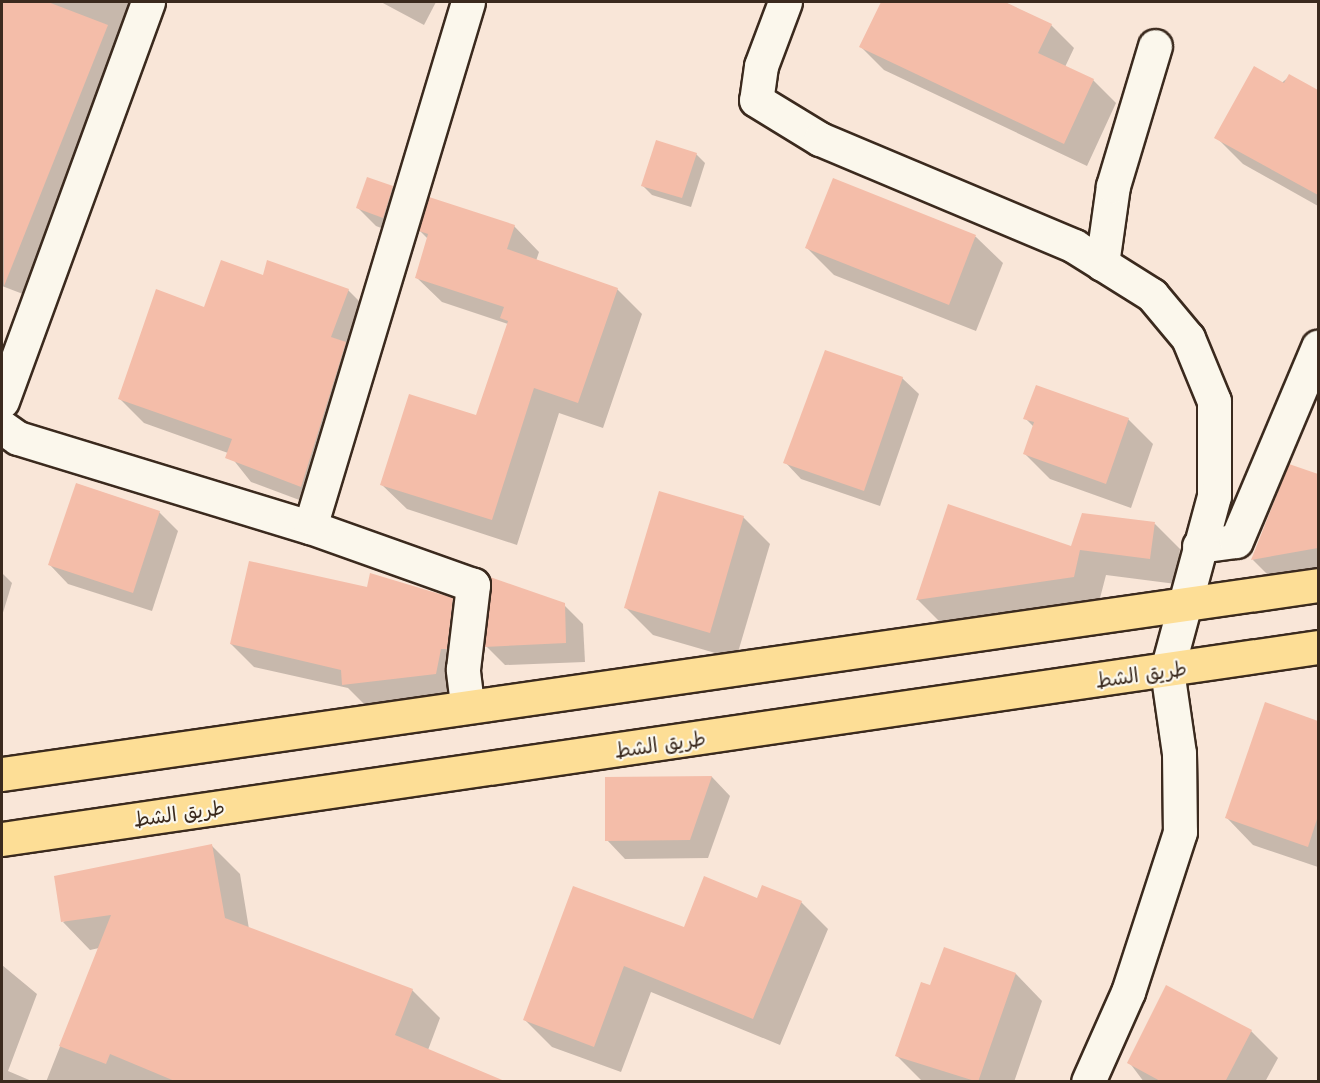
<!DOCTYPE html>
<html>
<head>
<meta charset="utf-8">
<style>
  body { margin:0 }
  #map { position:relative; width:1320px; height:1083px; overflow:hidden; background:#f9e6d8; font-family:"Playpen Sans","Playpen Sans Arabic",sans-serif }
  div>[style] { position:absolute }
  .shadow>* { inset:0; background:#0003 }
  .building>* { inset:0; background:#f4bda9 }
  .roads { filter:drop-shadow(2px 0 #3b2a1e) drop-shadow(-2px 0 #3b2a1e) drop-shadow(0 2px #3b2a1e) drop-shadow(0 -2px #3b2a1e) }
  .minor>* { height:33px; margin:-16.5px; padding:0 16.5px; transform-origin:16.5px; border-radius:16.5px; background:#fbf7ec }
  .highway>* { height:33px; margin:-16.5px; padding:0 16.5px; transform-origin:16.5px; border-radius:16.5px; background:#fdde96 }
  span { translate:-50% -50%; white-space:nowrap; text-align:center; line-height:1.15; -webkit-text-stroke:4.5px #fbf7ec; paint-order:stroke }
  .street-label { font-size:20px; color:#3b2a1e }
  .frame { position:absolute; inset:0; border:3px solid #3b2a1e; pointer-events:none }
</style>
</head>
<body>
<div id="map">
  <div class="shadow">
    <div style="clip-path:polygon(2px 2px,138px 2px,36px 299px,2px 286px)"></div>
    <div style="clip-path:polygon(381px 2px,436px 2px,424px 25px)"></div>
    <div style="clip-path:polygon(883px 2px,1004px 2px,1051px 25px,1074px 48px,1065px 67px,1093px 80px,1116px 103px,1087px 166px,884px 70px,861px 47px)"></div>
    <div style="clip-path:polygon(1290px 76px,1318px 91px,1318px 206px,1243px 164px,1216px 137px)"></div>
    <div style="clip-path:polygon(696px 154px,705px 163px,691px 207px,652px 195px,643px 186px)"></div>
    <div style="clip-path:polygon(834px 180px,976px 237px,1003px 263px,976px 331px,834px 275px,807px 248px)"></div>
    <div style="clip-path:polygon(392px 187px,411px 206px,402px 236px,376px 226px,358px 208px)"></div>
    <div style="clip-path:polygon(514px 226px,539px 252px,536px 261px,617px 289px,642px 314px,603px 428px,559px 413px,517px 545px,407px 509px,381px 484px,477px 417px,508px 324px,442px 302px,416px 277px,428px 239px,420px 231px)"></div>
    <div style="clip-path:polygon(264px 277px,348px 290px,372px 314px,326px 510px,251px 482px,228px 453px,144px 423px,119px 398px,205px 308px)"></div>
    <div style="clip-path:polygon(902px 378px,919px 394px,880px 506px,801px 479px,785px 462px)"></div>
    <div style="clip-path:polygon(1025px 418px,1128px 419px,1153px 444px,1131px 508px,1050px 479px,1025px 454px,1034px 427px)"></div>
    <div style="clip-path:polygon(1290px 466px,1318px 475px,1318px 570px,1271px 578px,1253px 560px)"></div>
    <div style="clip-path:polygon(159px 512px,178px 531px,152px 611px,68px 584px,50px 565px)"></div>
    <div style="clip-path:polygon(743px 517px,770px 544px,736px 659px,653px 635px,626px 608px)"></div>
    <div style="clip-path:polygon(1155px 524px,1180px 549px,1176px 584px,1106px 575px,1099px 602px,943px 625px,917px 599px)"></div>
    <div style="clip-path:polygon(2px 573px,12px 583px,2px 616px)"></div>
    <div style="clip-path:polygon(369px 589px,452px 599px,475px 622px,459px 697px,367px 707px,348px 688px,254px 667px,231px 644px)"></div>
    <div style="clip-path:polygon(564px 605px,583px 624px,585px 662px,505px 665px,486px 646px)"></div>
    <div style="clip-path:polygon(1266px 704px,1318px 722px,1318px 867px,1253px 845px,1227px 818px)"></div>
    <div style="clip-path:polygon(712px 777px,730px 796px,708px 858px,625px 859px,607px 840px,606px 778px)"></div>
    <div style="clip-path:polygon(212px 846px,240px 874px,249px 929px,412px 990px,440px 1018px,428px 1050px,501px 1082px,46px 1082px,99px 948px,90px 950px,63px 922px)"></div>
    <div style="clip-path:polygon(758px 900px,801px 902px,828px 929px,780px 1045px,651px 992px,621px 1072px,552px 1047px,525px 1020px,684px 929px)"></div>
    <div style="clip-path:polygon(2px 965px,37px 994px,8px 1071px,34px 1082px,2px 1082px)"></div>
    <div style="clip-path:polygon(1016px 974px,1042px 1001px,1014px 1082px,923px 1082px,896px 1055px,931px 987px)"></div>
    <div style="clip-path:polygon(1251px 1031px,1278px 1058px,1265px 1082px,1144px 1082px,1129px 1062px)"></div>
  </div>
  <div class="building">
    <div style="clip-path:polygon(2px 2px,48px 2px,108px 25px,4px 286px)"></div>
    <div style="clip-path:polygon(881px 2px,1005px 2px,1052px 24px,1038px 53px,1094px 79px,1064px 144px,859px 47px)"></div>
    <div style="clip-path:polygon(1254px 66px,1284px 83px,1289px 74px,1318px 90px,1318px 195px,1214px 138px)"></div>
    <div style="clip-path:polygon(656px 140px,697px 153px,682px 198px,641px 186px)"></div>
    <div style="clip-path:polygon(367px 177px,393px 186px,383px 218px,356px 208px)"></div>
    <div style="clip-path:polygon(833px 178px,976px 235px,949px 305px,805px 248px)"></div>
    <div style="clip-path:polygon(429px 197px,515px 225px,507px 249px,618px 288px,578px 403px,534px 388px,492px 520px,380px 485px,409px 394px,476px 415px,508px 321px,500px 318px,504px 307px,415px 278px,428px 234px,419px 231px)"></div>
    <div style="clip-path:polygon(221px 260px,263px 275px,267px 260px,349px 289px,331px 337px,346px 342px,301px 487px,225px 458px,232px 439px,118px 399px,156px 289px,204px 307px)"></div>
    <div style="clip-path:polygon(825px 350px,903px 377px,864px 491px,783px 463px)"></div>
    <div style="clip-path:polygon(1036px 385px,1129px 418px,1106px 484px,1023px 454px,1034px 422px,1023px 419px)"></div>
    <div style="clip-path:polygon(1289px 464px,1318px 474px,1318px 548px,1251px 560px)"></div>
    <div style="clip-path:polygon(76px 483px,160px 511px,133px 593px,48px 565px)"></div>
    <div style="clip-path:polygon(659px 491px,744px 516px,710px 633px,624px 608px)"></div>
    <div style="clip-path:polygon(948px 504px,1071px 546px,1082px 513px,1155px 522px,1150px 559px,1080px 550px,1074px 577px,916px 600px)"></div>
    <div style="clip-path:polygon(249px 561px,367px 587px,370px 573px,453px 598px,447px 649px,441px 649px,436px 674px,342px 685px,341px 670px,230px 644px)"></div>
    <div style="clip-path:polygon(490px 577px,565px 603px,566px 643px,484px 647px)"></div>
    <div style="clip-path:polygon(1265px 702px,1318px 721px,1318px 816px,1308px 847px,1225px 818px)"></div>
    <div style="clip-path:polygon(712px 776px,690px 840px,605px 841px,605px 777px)"></div>
    <div style="clip-path:polygon(212px 844px,225px 918px,413px 989px,395px 1035px,507px 1082px,177px 1082px,110px 1054px,106px 1064px,59px 1046px,111px 915px,61px 922px,54px 876px)"></div>
    <div style="clip-path:polygon(704px 876px,757px 898px,762px 885px,802px 901px,753px 1019px,624px 966px,594px 1047px,523px 1020px,573px 886px,684px 927px)"></div>
    <div style="clip-path:polygon(944px 947px,1016px 973px,978px 1082px,895px 1056px,921px 982px,930px 985px)"></div>
    <div style="clip-path:polygon(1166px 985px,1252px 1030px,1225px 1082px,1162px 1082px,1127px 1063px)"></div>
  </div>
  <div class="roads">
    <div class="minor">
      <div style="left:785px;top:2px;width:68px;rotate:110.6deg"></div>
      <div style="left:761px;top:66px;width:34px;rotate:98deg"></div>
      <div style="left:756px;top:100px;width:75px;rotate:31.4deg"></div>
      <div style="left:820px;top:139px;width:276px;rotate:22.8deg"></div>
      <div style="left:1074px;top:246px;width:92px;rotate:32.1deg"></div>
      <div style="left:1152px;top:295px;width:56px;rotate:50.1deg"></div>
      <div style="left:1188px;top:338px;width:68px;rotate:67.6deg"></div>
      <div style="left:1214px;top:401px;width:95px;rotate:90deg"></div>
      <div style="left:1214px;top:496px;width:180px;rotate:105.1deg"></div>
      <div style="left:1167px;top:670px;width:84px;rotate:81.8deg"></div>
      <div style="left:1179px;top:753px;width:79px;rotate:89.3deg"></div>
      <div style="left:1180px;top:832px;width:168px;rotate:108deg"></div>
      <div style="left:1128px;top:992px;width:98px;rotate:114deg"></div>
      <div style="left:1102px;top:264px;width:79px;rotate:-82deg"></div>
      <div style="left:1113px;top:186px;width:146px;rotate:-73.3deg"></div>
      <div style="left:2px;top:401px;width:425px;rotate:-69.9deg"></div>
      <div style="left:2px;top:427px;width:19px;rotate:35deg"></div>
      <div style="left:18px;top:438px;width:305px;rotate:17deg"></div>
      <div style="left:1199px;top:546px;width:37px;rotate:-8deg"></div>
      <div style="left:1236px;top:541px;width:211px;rotate:-67.1deg"></div>
      <div style="left:467px;top:704px;width:35px;rotate:-97deg"></div>
      <div style="left:463px;top:669px;width:85px;rotate:-83.2deg"></div>
      <div style="left:473px;top:585px;width:173px;rotate:-160.4deg"></div>
      <div style="left:310px;top:527px;width:548px;rotate:-73.25deg"></div>
    </div>
    <div class="highway">
      <div style="left:2px;top:774px;width:1330px;rotate:-8.17deg"></div>
      <div style="left:2px;top:839px;width:1330px;rotate:-8.3deg"></div>
    </div>
  </div>
  <div class="street-label">
    <span style="left:1141px;top:674px;rotate:-8deg">طريق الشط</span>
    <span style="left:660px;top:744px;rotate:-8deg">طريق الشط</span>
    <span style="left:179px;top:813px;rotate:-8deg">طريق الشط</span>
  </div>
  <div class="frame"></div>
</div>
</body>
</html>
